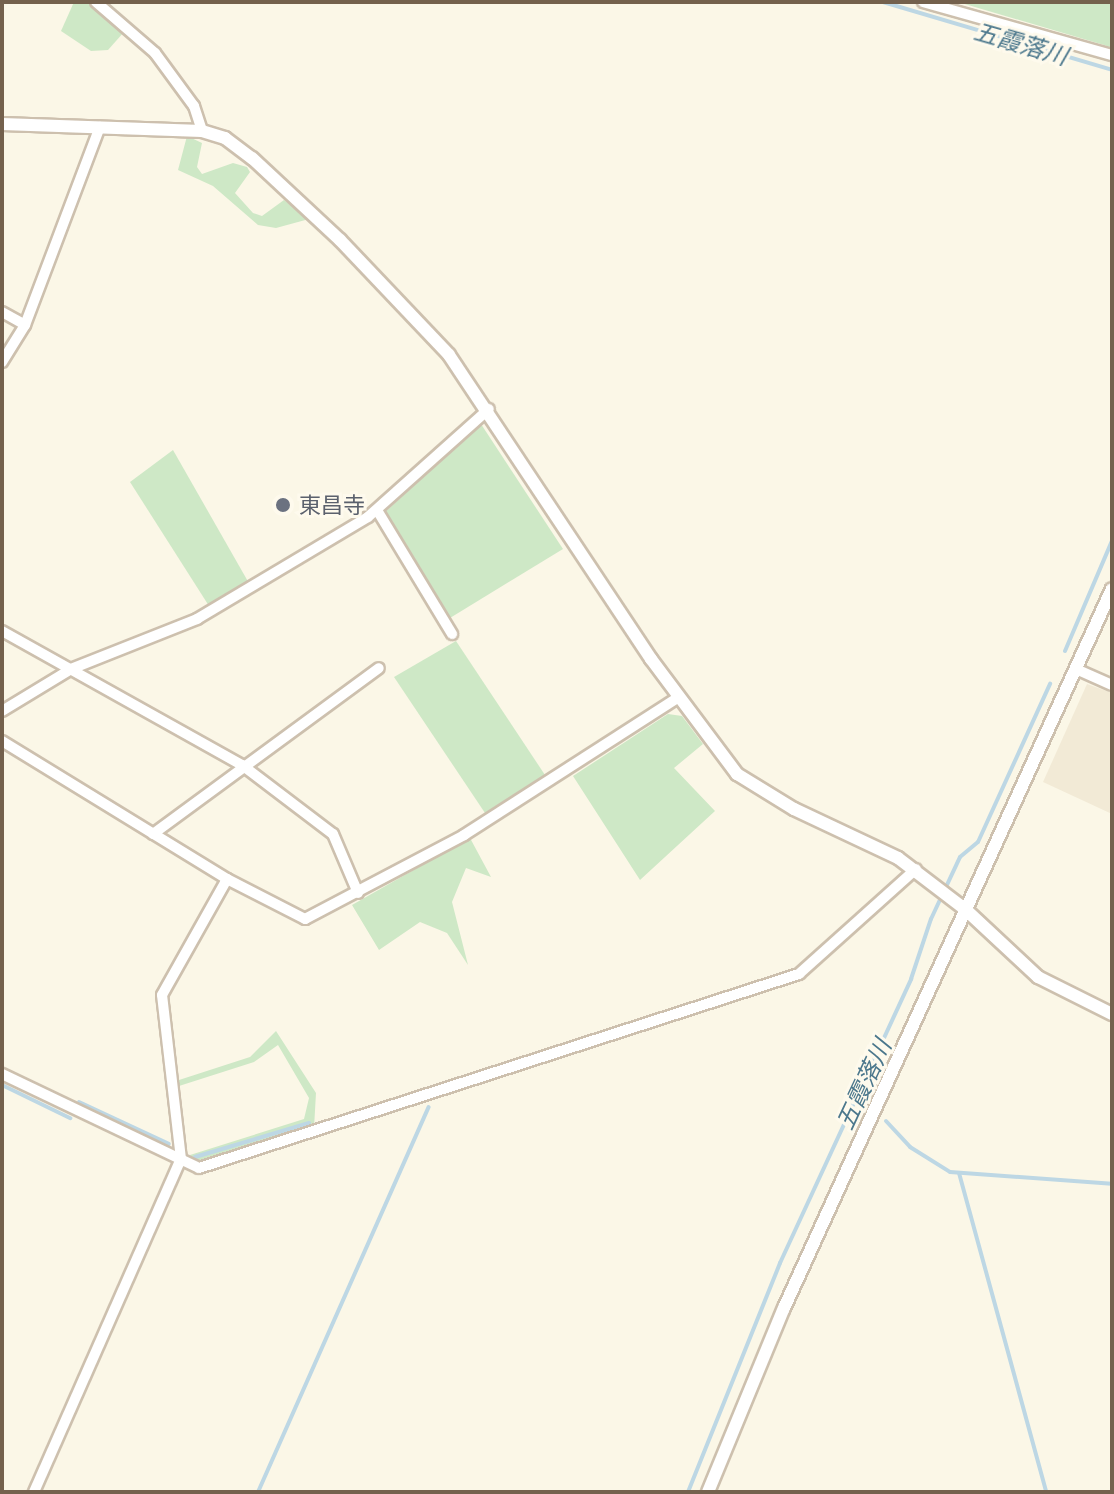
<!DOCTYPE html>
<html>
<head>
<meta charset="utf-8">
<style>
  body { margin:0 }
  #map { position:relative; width:1114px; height:1494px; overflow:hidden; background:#fbf7e7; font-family:"Noto Sans","Noto Sans JP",sans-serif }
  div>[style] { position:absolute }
  .residential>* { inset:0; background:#f2ead6 }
  .green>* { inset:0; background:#cee8c6 }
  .stream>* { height:4px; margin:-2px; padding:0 2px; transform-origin:2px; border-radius:2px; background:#bdd7e4 }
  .roads { filter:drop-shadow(2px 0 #cdc0ae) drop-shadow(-2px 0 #cdc0ae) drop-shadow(0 2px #cdc0ae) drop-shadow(0 -2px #cdc0ae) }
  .minor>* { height:10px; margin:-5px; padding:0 5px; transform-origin:5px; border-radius:5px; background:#fff }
  .tertiary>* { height:12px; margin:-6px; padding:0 6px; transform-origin:6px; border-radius:6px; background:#fff }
  .dots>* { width:22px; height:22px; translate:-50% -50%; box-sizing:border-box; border:4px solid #fefaed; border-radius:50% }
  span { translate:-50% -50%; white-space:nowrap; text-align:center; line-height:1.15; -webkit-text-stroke:6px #fefaed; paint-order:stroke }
  .worship-label { font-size:22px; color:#5b616d }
  .left { translate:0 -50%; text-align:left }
  .water-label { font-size:24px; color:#4b778c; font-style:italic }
  .frame { position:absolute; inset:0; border:4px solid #74614d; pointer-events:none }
</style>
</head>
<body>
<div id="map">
  <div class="residential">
    <div style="clip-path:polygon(1087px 684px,1112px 693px,1112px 814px,1043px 782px)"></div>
  </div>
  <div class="green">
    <div style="clip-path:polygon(74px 2px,88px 2px,124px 32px,108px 50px,91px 51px,61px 31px)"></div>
    <div style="clip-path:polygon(958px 2px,1112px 2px,1112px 48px,1104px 45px)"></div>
    <div style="clip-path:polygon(187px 136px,202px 143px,197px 167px,202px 174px,233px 163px,247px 167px,250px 172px,235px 193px,253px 213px,262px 216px,284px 200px,309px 219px,276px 228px,258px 225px,213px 186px,178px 170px)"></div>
    <div style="clip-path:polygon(481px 424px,563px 549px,450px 618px,384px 513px)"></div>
    <div style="clip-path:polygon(173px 450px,250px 585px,209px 606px,130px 482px)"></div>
    <div style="clip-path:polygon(456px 641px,545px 775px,485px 813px,394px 677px)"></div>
    <div style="clip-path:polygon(668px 714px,682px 716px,703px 744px,674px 768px,715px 811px,640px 880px,573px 776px)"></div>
    <div style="clip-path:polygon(470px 838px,491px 877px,466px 868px,452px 902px,468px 965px,447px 933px,420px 922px,379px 950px,352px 905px)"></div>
    <div style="clip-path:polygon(276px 1031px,316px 1093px,314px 1128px,201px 1163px,192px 1159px,190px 1155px,304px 1119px,309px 1098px,278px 1045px,254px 1062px,179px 1086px,179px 1080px,250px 1057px)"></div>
  </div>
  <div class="stream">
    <div style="left:883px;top:2px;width:239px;rotate:16.5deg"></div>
    <div style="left:1065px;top:651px;width:120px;rotate:-66.9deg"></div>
    <div style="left:2px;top:1085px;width:76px;rotate:25.9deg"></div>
    <div style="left:858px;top:1091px;width:16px;rotate:47deg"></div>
    <div style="left:79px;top:1102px;width:99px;rotate:25deg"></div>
    <div style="left:886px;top:1121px;width:35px;rotate:47deg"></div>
    <div style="left:910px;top:1147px;width:47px;rotate:32deg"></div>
    <div style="left:950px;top:1172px;width:162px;rotate:4.2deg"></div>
    <div style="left:195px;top:1157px;width:119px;rotate:-16.6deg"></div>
    <div style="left:959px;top:1173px;width:331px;rotate:74.7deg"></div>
    <div style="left:258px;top:1492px;width:421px;rotate:-66.1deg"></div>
    <div style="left:688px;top:1492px;width:247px;rotate:-68.1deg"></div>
    <div style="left:780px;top:1263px;width:313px;rotate:-65.2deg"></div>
    <div style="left:911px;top:979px;width:63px;rotate:-71.6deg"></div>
    <div style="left:931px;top:919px;width:68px;rotate:-64.9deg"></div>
    <div style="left:960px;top:857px;width:23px;rotate:-40deg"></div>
    <div style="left:978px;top:842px;width:174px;rotate:-65.5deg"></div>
  </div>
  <div class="roads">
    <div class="minor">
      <div style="left:96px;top:2px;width:78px;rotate:40.8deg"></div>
      <div style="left:155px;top:53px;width:66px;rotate:53.7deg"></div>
      <div style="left:194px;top:106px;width:26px;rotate:72deg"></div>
      <div style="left:923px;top:2px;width:196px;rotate:15.7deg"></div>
      <div style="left:2px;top:312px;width:26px;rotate:29deg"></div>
      <div style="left:2px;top:362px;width:44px;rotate:-58.1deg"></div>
      <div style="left:25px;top:325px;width:212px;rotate:-69.3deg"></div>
      <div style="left:377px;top:510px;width:145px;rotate:58.8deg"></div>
      <div style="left:2px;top:631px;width:275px;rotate:29.2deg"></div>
      <div style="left:242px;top:765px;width:114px;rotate:37.2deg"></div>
      <div style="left:333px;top:834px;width:64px;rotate:67deg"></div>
      <div style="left:1076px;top:669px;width:39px;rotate:24deg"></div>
      <div style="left:2px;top:711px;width:81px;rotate:-31.3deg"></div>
      <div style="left:71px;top:669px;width:136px;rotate:-21.6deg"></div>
      <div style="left:197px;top:619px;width:199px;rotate:-30.8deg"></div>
      <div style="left:368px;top:517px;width:162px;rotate:-41.8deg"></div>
      <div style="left:2px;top:741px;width:264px;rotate:31.5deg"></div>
      <div style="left:227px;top:879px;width:88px;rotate:27.1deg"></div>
      <div style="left:305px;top:919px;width:180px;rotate:-27.8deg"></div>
      <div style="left:464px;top:835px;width:255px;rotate:-32.7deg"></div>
      <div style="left:153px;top:834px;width:280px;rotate:-36.3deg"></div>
      <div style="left:2px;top:1074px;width:218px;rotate:25.5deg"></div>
      <div style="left:199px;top:1168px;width:631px;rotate:-17.92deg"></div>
      <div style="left:799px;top:974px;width:157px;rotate:-41.9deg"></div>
      <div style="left:34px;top:1492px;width:364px;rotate:-66.2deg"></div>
      <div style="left:181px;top:1159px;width:165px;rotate:-96.6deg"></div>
      <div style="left:162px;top:995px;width:133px;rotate:-60.7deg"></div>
    </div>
    <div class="tertiary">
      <div style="left:2px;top:124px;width:200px;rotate:2deg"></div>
      <div style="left:202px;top:131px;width:24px;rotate:17deg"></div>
      <div style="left:225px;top:138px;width:34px;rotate:37deg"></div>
      <div style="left:252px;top:158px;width:120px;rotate:43deg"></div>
      <div style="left:340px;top:240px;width:158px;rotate:46.5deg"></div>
      <div style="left:449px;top:355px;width:365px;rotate:56.4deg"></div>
      <div style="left:651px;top:659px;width:144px;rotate:53.2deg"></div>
      <div style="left:737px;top:774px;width:67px;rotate:31.6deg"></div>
      <div style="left:794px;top:809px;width:115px;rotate:25.2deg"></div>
      <div style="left:898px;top:858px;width:84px;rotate:37.3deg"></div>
      <div style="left:965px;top:909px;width:100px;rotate:43deg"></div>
      <div style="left:1038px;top:977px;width:83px;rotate:26.6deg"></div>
      <div style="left:708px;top:1492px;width:199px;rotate:-67.6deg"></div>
      <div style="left:784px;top:1308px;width:790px;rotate:-65.48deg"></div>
    </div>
  </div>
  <div class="dots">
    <div style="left:283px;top:505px;background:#6b7280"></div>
  </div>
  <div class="worship-label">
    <span class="left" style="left:299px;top:505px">東昌寺</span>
  </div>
  <div class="water-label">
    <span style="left:1021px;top:43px;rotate:16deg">五霞落川</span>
    <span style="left:863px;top:1084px;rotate:-65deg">五霞落川</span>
  </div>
  <div class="frame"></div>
</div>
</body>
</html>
